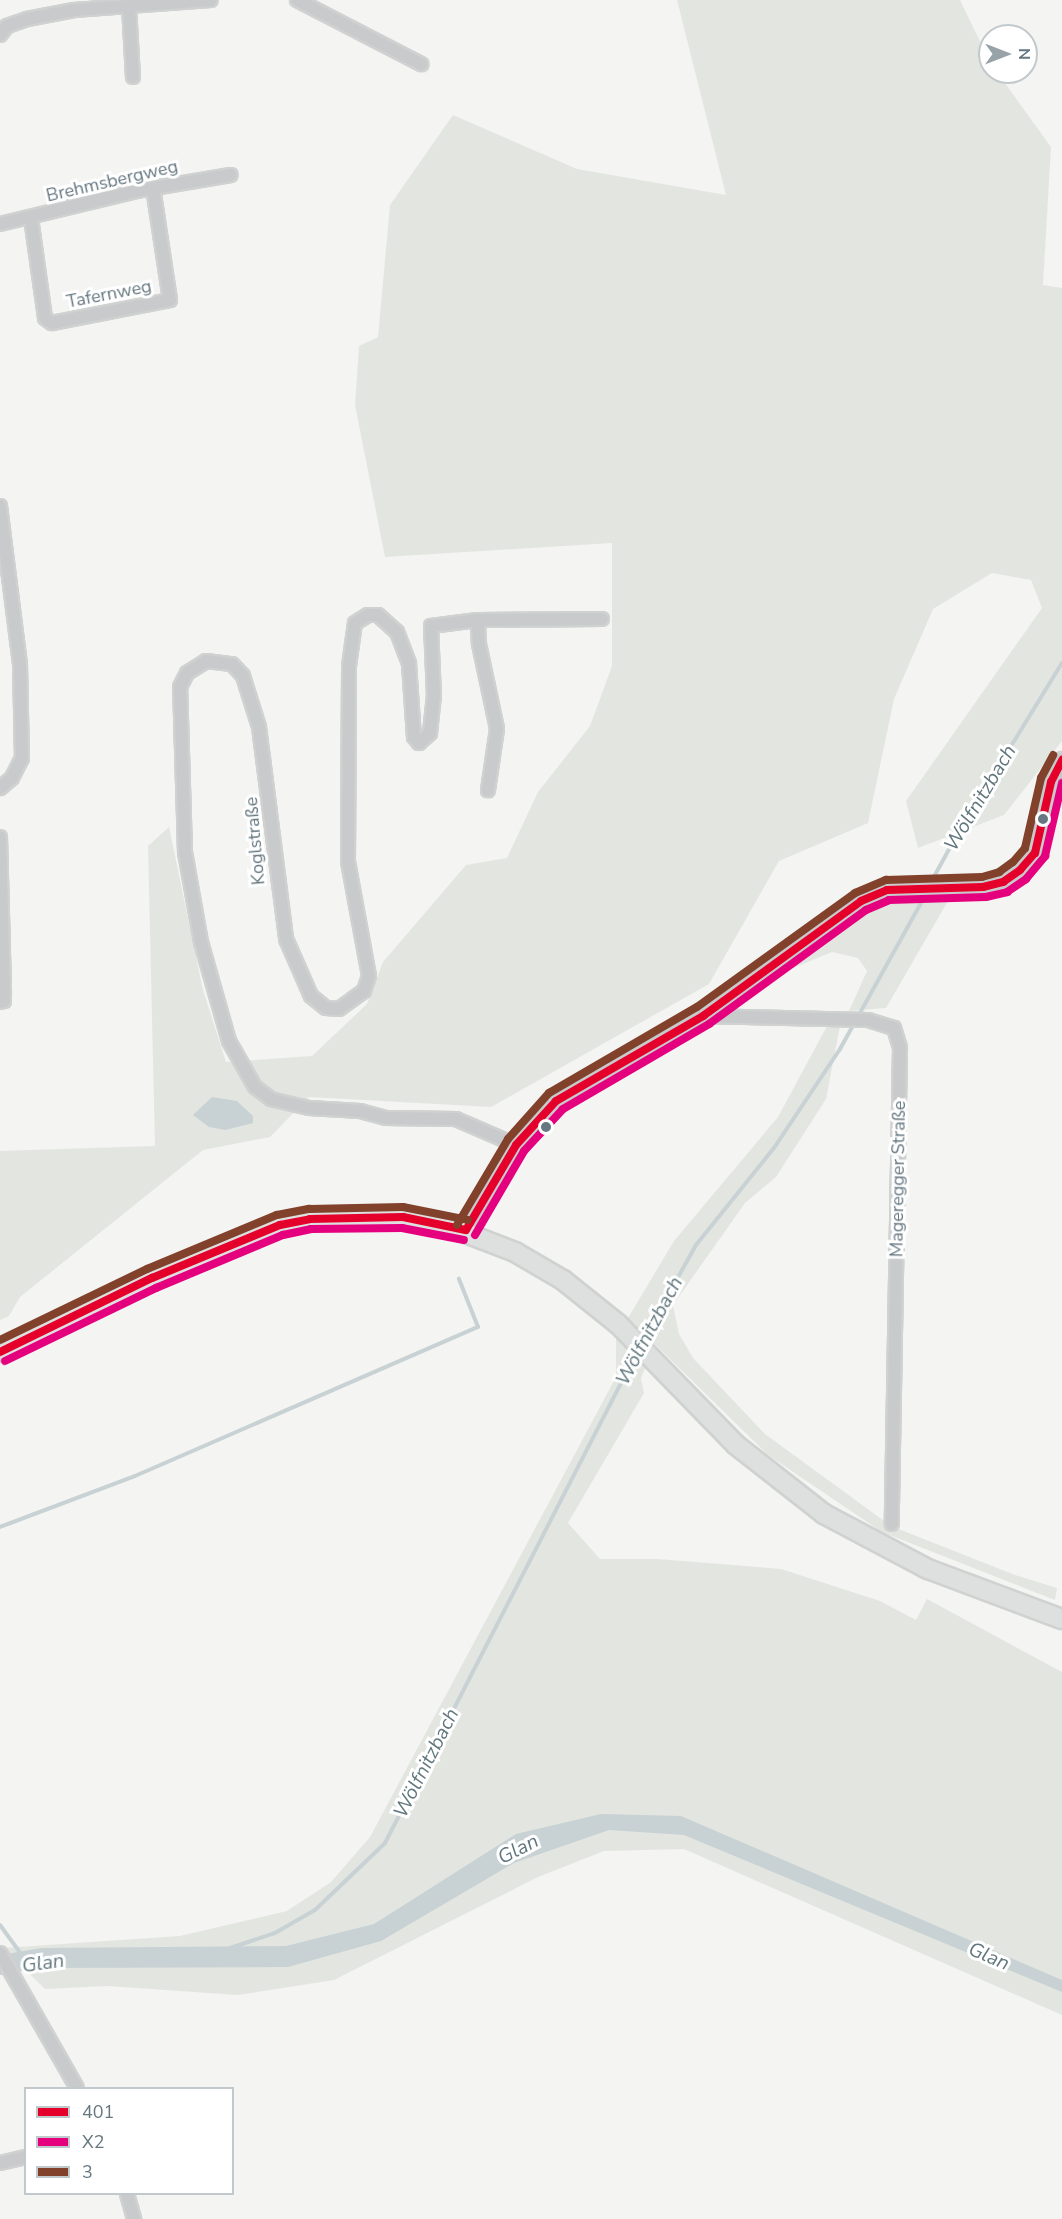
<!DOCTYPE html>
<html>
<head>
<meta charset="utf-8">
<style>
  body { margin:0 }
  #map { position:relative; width:1062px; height:2219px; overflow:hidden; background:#f4f4f3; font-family:"Nunito Sans",sans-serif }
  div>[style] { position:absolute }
  .green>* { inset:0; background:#e3e6e0 }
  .water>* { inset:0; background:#c8d1d3 }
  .stream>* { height:4px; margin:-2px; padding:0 2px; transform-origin:2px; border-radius:2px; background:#c8d1d3 }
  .roads { filter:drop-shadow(2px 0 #d0d1d1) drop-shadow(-2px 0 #d0d1d1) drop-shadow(0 2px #d0d1d1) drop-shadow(0 -2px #d0d1d1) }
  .minor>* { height:12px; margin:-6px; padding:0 6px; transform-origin:6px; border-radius:6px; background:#c9cacb }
  .tertiary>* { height:15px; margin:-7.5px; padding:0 7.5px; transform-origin:7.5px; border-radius:7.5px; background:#c9cacb }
  .primary>* { height:18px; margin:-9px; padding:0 9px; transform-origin:9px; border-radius:9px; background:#dedfdf }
  .bus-1>* { height:8px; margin:-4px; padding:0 4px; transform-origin:4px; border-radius:4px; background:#e4002b }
  .bus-2>* { height:8px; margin:-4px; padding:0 4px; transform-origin:4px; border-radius:4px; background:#e5007d }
  .bus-3>* { height:8px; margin:-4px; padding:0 4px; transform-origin:4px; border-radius:4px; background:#81412b }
  .dots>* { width:16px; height:16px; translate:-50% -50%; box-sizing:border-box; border:3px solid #fff; border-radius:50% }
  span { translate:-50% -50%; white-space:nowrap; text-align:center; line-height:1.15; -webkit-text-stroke:6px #fff; paint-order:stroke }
  .street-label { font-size:18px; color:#667781 }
  .water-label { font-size:20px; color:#62787e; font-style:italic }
  .legend { position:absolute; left:24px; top:2087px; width:210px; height:108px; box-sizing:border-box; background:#fff; border:2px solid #c2c9cd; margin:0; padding:8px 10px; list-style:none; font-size:18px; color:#667781 }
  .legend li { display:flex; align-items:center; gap:12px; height:30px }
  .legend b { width:30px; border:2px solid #c2c9cd }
  .north { position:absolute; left:978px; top:24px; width:60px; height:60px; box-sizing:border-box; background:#fff; border:2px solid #c2c9cd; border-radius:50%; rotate:90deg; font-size:16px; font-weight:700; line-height:24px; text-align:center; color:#667781 }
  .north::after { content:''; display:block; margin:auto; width:21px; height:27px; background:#98a3a9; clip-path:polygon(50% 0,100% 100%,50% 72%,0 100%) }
</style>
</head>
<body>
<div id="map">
  <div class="green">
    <div style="clip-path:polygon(677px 0,960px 0,990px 62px,990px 72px,997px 72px,1051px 147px,1043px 285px,1062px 288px,1062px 741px,1004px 815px,918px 848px,906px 801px,1042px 608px,1031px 580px,992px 573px,933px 609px,894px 699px,868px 823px,779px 861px,709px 984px,491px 1107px,309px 1097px,270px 1137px,203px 1150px,20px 1297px,9px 1316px,0 1320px,0 1151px,155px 1146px,148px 846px,169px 827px,203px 990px,226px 1062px,312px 1056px,367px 1004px,383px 962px,466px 865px,507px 858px,538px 792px,590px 726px,612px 666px,612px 543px,385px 557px,355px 405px,359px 346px,378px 337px,390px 205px,453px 115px,577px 169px,726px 195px)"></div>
    <div style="clip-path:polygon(913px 900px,948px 901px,886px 1008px,849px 1011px,867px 971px,858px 958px,832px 952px,786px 971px,855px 917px,883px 902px)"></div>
    <div style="clip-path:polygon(827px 1026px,840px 1026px,826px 1099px,776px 1177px,745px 1203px,673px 1305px,679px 1334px,693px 1358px,765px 1434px,891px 1526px,1015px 1575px,1057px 1588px,1055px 1600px,882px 1532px,768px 1455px,628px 1318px,674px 1241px,778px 1117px)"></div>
    <div style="clip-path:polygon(616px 1336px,645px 1368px,641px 1378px,644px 1393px,568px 1523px,600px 1559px,658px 1559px,781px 1569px,880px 1601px,916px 1620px,927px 1599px,1062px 1672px,1062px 2015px,684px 1849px,604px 1851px,538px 1877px,334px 1980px,238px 1995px,107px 1986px,45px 1989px,3px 1948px,180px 1936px,287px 1911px,331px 1882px,370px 1837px,616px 1377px)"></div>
  </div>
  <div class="water">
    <div style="clip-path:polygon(212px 1097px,237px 1101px,253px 1116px,253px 1123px,225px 1130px,209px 1127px,193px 1115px)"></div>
    <div style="clip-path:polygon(601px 1814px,681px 1816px,1062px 1980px,1062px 1992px,684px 1835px,609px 1830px,514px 1863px,381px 1941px,288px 1967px,40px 1968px,0 1975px,0 1955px,42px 1948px,286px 1946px,374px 1924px,516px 1834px)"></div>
  </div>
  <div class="stream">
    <div style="left:930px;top:884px;width:60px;rotate:-61.3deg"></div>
    <div style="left:959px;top:831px;width:197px;rotate:-58.5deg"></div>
    <div style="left:642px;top:1342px;width:111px;rotate:-60.9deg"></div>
    <div style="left:696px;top:1245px;width:124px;rotate:-51.2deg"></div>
    <div style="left:774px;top:1148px;width:119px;rotate:-56.3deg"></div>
    <div style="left:840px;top:1049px;width:177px;rotate:-61deg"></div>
    <div style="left:0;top:1527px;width:144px;rotate:-20.7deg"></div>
    <div style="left:135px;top:1476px;width:374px;rotate:-23.5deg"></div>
    <div style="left:478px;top:1327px;width:52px;rotate:-111.6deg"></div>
    <div style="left:0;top:1925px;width:36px;rotate:54deg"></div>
    <div style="left:230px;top:1948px;width:47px;rotate:-18.4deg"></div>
    <div style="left:275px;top:1933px;width:46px;rotate:-29.9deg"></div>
    <div style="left:315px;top:1910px;width:97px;rotate:-43.7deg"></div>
    <div style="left:385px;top:1843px;width:552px;rotate:-62.83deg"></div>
  </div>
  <div class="roads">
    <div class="minor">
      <div style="left:297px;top:0;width:140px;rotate:27.3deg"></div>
      <div style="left:129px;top:6px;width:71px;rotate:86.8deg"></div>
      <div style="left:0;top:35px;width:11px;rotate:-52deg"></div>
      <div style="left:7px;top:26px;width:21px;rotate:-19deg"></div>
      <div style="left:27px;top:19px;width:48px;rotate:-10.8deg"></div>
      <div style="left:74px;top:10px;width:137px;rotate:-4.2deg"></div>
      <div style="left:31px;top:218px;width:101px;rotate:82deg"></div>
      <div style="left:45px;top:318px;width:9px;rotate:36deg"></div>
      <div style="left:52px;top:323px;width:120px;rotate:-11deg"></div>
      <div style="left:170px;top:300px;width:113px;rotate:-98.6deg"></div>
      <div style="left:0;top:224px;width:140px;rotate:-13.6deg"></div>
      <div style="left:136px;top:191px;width:96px;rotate:-9.6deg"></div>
      <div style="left:0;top:506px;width:159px;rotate:82.8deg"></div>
      <div style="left:20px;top:664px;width:94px;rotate:88.8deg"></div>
      <div style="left:22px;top:758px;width:22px;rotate:117deg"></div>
      <div style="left:12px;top:778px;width:16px;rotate:140deg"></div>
      <div style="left:478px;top:620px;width:24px;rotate:88deg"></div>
      <div style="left:479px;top:644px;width:87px;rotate:78deg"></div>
      <div style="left:497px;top:729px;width:62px;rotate:98.4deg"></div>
      <div style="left:0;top:837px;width:157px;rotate:88.5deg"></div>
      <div style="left:4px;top:994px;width:7px;rotate:90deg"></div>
      <div style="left:4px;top:1001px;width:4px;rotate:166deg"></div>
      <div style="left:703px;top:1016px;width:165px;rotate:1.4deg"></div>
      <div style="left:868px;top:1020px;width:27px;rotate:17deg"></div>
      <div style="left:894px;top:1028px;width:21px;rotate:73deg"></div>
      <div style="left:900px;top:1048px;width:476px;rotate:91deg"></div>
      <div style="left:516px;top:1145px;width:65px;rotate:-156.6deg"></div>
      <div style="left:456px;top:1119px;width:70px;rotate:-179.2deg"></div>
      <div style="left:386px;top:1118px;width:27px;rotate:-165deg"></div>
      <div style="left:360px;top:1111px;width:51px;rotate:-176.6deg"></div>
      <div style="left:309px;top:1108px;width:39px;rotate:-167deg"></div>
      <div style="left:271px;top:1099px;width:20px;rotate:-143deg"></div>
      <div style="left:255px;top:1087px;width:53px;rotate:-119.5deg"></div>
      <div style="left:229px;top:1041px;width:103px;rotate:-105.8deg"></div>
      <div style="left:201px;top:942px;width:91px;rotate:-100.1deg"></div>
      <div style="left:185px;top:852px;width:165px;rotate:-91.7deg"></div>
      <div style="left:180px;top:687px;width:16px;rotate:-63deg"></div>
      <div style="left:187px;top:673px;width:22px;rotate:-32deg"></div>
      <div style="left:206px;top:661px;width:26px;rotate:7deg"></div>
      <div style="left:232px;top:664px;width:16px;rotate:47deg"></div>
      <div style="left:243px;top:676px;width:53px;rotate:72.6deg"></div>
      <div style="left:259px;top:727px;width:214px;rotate:82.7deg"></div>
      <div style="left:286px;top:939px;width:62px;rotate:66.3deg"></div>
      <div style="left:311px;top:996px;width:19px;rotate:39deg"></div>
      <div style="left:326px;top:1008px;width:13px;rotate:4deg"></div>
      <div style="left:339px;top:1009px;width:31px;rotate:-36deg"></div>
      <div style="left:364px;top:991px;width:16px;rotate:-72deg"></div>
      <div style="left:369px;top:976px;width:116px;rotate:-100.4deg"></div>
      <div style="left:348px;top:862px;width:196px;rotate:-89.7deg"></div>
      <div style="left:349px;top:666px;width:43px;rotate:-82.1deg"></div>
      <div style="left:355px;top:623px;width:15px;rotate:-32deg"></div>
      <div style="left:368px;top:615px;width:10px"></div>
      <div style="left:378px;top:615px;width:25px;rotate:42deg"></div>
      <div style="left:397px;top:632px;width:34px;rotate:69deg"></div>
      <div style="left:409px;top:664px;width:73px;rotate:86.1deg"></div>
      <div style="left:414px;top:737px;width:8px;rotate:50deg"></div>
      <div style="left:419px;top:743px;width:15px;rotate:-42deg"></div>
      <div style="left:430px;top:733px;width:36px;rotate:-84deg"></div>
      <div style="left:434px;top:697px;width:71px;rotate:-92.4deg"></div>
      <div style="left:431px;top:626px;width:47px;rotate:-7.3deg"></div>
      <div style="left:478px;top:620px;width:124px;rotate:-0.5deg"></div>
      <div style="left:0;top:1953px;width:155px;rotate:60.3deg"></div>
      <div style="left:0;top:2163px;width:27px;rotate:-13deg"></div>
      <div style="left:127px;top:2194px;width:26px;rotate:74deg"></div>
    </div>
    <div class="tertiary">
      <div style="left:466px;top:1230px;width:99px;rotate:-59.5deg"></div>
      <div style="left:516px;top:1145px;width:59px;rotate:-47.7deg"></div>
      <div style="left:556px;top:1101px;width:170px;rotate:-30deg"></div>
      <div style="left:703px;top:1016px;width:195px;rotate:-36deg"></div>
      <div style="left:861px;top:901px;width:28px;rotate:-23deg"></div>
      <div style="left:887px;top:890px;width:96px;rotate:-1.8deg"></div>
      <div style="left:983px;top:887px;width:21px;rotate:-14deg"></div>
      <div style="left:1003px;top:882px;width:21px;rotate:-35deg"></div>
      <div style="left:1020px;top:870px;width:23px;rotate:-49deg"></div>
      <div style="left:1035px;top:853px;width:73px;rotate:-77.3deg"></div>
      <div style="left:1051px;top:782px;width:25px;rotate:-63deg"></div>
    </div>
    <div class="primary">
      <div style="left:0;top:1352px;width:169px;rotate:-26deg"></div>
      <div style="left:152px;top:1278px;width:139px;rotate:-22.5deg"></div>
      <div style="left:280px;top:1225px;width:63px;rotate:-7.4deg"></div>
      <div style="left:342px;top:1217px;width:61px"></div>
      <div style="left:403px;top:1217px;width:34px;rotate:8deg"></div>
      <div style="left:437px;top:1222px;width:84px;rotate:21deg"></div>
      <div style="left:515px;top:1252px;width:56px;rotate:30.3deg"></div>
      <div style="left:563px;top:1280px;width:70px;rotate:38.7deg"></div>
      <div style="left:618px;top:1324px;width:169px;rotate:45.7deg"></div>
      <div style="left:736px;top:1445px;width:112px;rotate:38.1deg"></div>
      <div style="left:824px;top:1514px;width:118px;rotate:27.9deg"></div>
      <div style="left:928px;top:1569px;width:143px;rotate:20.5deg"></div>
    </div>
  </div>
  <div class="bus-1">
    <div style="left:466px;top:1230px;width:99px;rotate:-59.5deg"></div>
    <div style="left:516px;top:1145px;width:59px;rotate:-47.7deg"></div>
    <div style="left:556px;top:1101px;width:170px;rotate:-30deg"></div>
    <div style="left:703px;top:1016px;width:195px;rotate:-36deg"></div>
    <div style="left:861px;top:901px;width:28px;rotate:-23deg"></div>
    <div style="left:887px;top:890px;width:96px;rotate:-1.8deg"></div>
    <div style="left:983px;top:887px;width:21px;rotate:-14deg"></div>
    <div style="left:1003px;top:882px;width:21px;rotate:-35deg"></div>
    <div style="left:1020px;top:870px;width:23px;rotate:-49deg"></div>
    <div style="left:1035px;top:853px;width:73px;rotate:-77.3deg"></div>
    <div style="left:1051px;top:782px;width:25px;rotate:-63deg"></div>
    <div style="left:0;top:1352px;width:169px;rotate:-26deg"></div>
    <div style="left:152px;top:1278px;width:139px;rotate:-22.5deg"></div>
    <div style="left:280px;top:1225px;width:31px;rotate:-11deg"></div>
    <div style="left:310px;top:1219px;width:93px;rotate:-1.2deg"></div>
    <div style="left:403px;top:1217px;width:64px;rotate:11.7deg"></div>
  </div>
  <div class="bus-2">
    <div style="left:475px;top:1235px;width:97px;rotate:-59.7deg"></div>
    <div style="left:524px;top:1151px;width:57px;rotate:-47.1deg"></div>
    <div style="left:563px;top:1109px;width:169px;rotate:-30.2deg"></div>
    <div style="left:709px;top:1024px;width:194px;rotate:-36deg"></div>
    <div style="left:866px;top:910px;width:25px;rotate:-23deg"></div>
    <div style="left:889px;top:900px;width:97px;rotate:-1.8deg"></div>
    <div style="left:986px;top:897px;width:22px;rotate:-13deg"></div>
    <div style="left:1007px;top:892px;width:23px;rotate:-34deg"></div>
    <div style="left:1026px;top:879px;width:30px;rotate:-50deg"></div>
    <div style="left:1045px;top:856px;width:75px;rotate:-76.9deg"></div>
    <div style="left:5px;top:1361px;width:168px;rotate:-25.8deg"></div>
    <div style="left:156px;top:1288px;width:138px;rotate:-22.7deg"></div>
    <div style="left:283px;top:1235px;width:29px;rotate:-12deg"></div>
    <div style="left:311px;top:1229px;width:91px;rotate:-0.6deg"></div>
    <div style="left:402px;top:1228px;width:63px;rotate:11deg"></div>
  </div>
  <div class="bus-3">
    <div style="left:457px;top:1225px;width:100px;rotate:-59.3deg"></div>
    <div style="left:508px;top:1139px;width:62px;rotate:-48.3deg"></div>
    <div style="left:549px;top:1093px;width:171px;rotate:-30.2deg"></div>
    <div style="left:697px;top:1007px;width:195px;rotate:-35.8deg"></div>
    <div style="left:855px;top:893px;width:34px;rotate:-23deg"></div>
    <div style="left:886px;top:880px;width:96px;rotate:-1.8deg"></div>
    <div style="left:982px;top:877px;width:18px;rotate:-16deg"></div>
    <div style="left:999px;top:872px;width:17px;rotate:-36deg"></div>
    <div style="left:1013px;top:862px;width:18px;rotate:-49deg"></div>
    <div style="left:1025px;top:848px;width:72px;rotate:-77.1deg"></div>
    <div style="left:1041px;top:778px;width:26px;rotate:-62deg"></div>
    <div style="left:0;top:1340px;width:163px;rotate:-25.8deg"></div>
    <div style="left:147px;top:1269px;width:141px;rotate:-22.6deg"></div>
    <div style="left:277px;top:1215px;width:33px;rotate:-11deg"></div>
    <div style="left:309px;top:1209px;width:94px;rotate:-1.2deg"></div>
    <div style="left:403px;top:1207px;width:66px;rotate:11.3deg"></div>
  </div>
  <div class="dots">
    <div style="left:1043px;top:819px;background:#667781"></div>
    <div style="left:546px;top:1127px;background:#667781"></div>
  </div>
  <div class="street-label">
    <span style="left:112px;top:181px;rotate:-13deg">Brehmsbergweg</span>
    <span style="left:109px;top:294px;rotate:-11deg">Tafernweg</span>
    <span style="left:255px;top:841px;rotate:-95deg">Koglstraße</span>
    <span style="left:898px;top:1179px;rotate:-89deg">Mageregger Straße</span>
  </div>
  <div class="water-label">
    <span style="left:980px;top:798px;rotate:-59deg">Wölfnitzbach</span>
    <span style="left:649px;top:1331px;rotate:-62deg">Wölfnitzbach</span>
    <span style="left:426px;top:1763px;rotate:-63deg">Wölfnitzbach</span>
    <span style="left:518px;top:1849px;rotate:-27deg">Glan</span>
    <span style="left:989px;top:1956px;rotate:23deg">Glan</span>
    <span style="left:43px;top:1963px;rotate:-8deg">Glan</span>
  </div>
  <ul class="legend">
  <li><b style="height:8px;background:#e4002b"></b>401</li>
  <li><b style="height:8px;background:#e5007d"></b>X2</li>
  <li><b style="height:8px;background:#81412b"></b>3</li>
  </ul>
  <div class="north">N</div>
</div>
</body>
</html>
